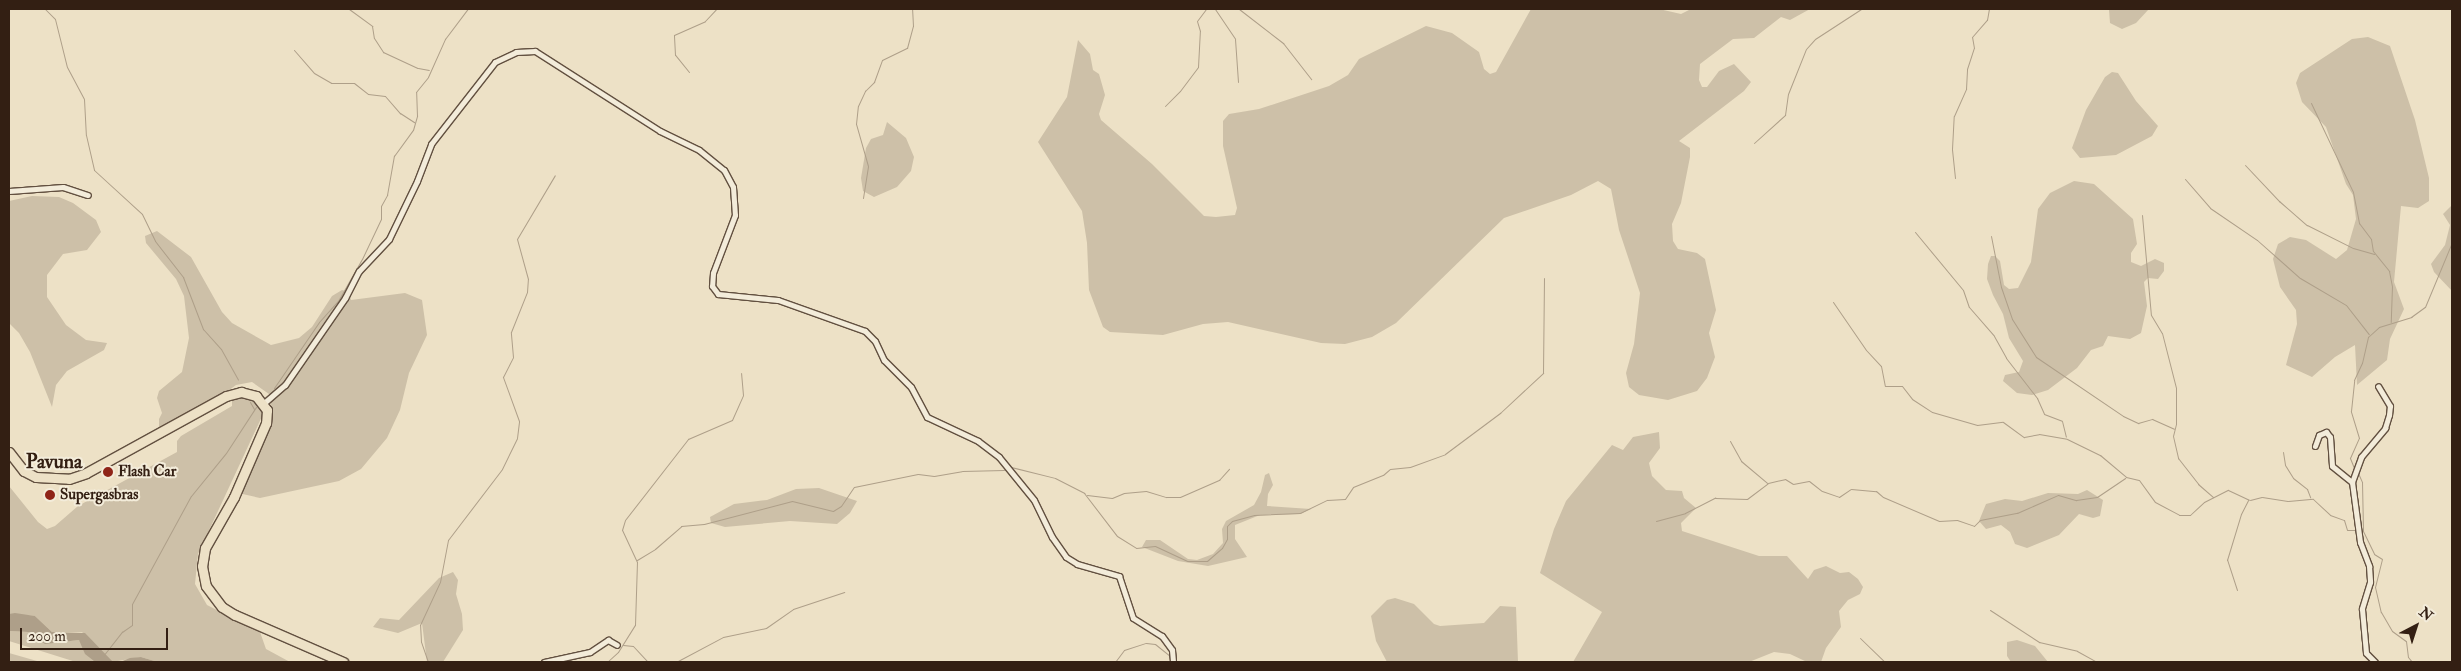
<!DOCTYPE html>
<html>
<head>
<meta charset="utf-8">
<style>
  body { margin:0 }
  #map { position:relative; width:2461px; height:671px; overflow:hidden; background:#ede1c6; font-family:"IM FELL Double Pica",serif }
  div>[style] { position:absolute }
  .green>* { inset:0; background:#cdc0a8 }
  .water>* { inset:0; background:#ae9f89 }
  .stream>* { height:1px; margin:-0.5px; padding:0 0.5px; transform-origin:0.5px; border-radius:0.5px; background:#ae9f89 }
  .roads { filter:drop-shadow(1px 0 #625040) drop-shadow(-1px 0 #625040) drop-shadow(0 1px #625040) drop-shadow(0 -1px #625040) }
  .minor>* { height:5px; margin:-2.5px; padding:0 2.5px; transform-origin:2.5px; border-radius:2.5px; background:#f3ecda }
  .trunk>* { height:9px; margin:-4.5px; padding:0 4.5px; transform-origin:4.5px; border-radius:4.5px; background:#ede1c6 }
  .dots>* { width:14px; height:14px; translate:-50% -50%; box-sizing:border-box; border:2px solid #f3ecda; border-radius:50% }
  span { translate:-50% -50%; white-space:nowrap; text-align:center; line-height:1.15; -webkit-text-stroke:4px #f3ecda; paint-order:stroke }
  .poi-label { font-size:15px; color:#331f13; font-weight:700 }
  .left { translate:0 -50%; text-align:left }
  .district-label { font-size:20px; color:#331f13; font-weight:700 }
  .frame { position:absolute; inset:0; border:10px solid #331f13; pointer-events:none }
  .north { position:absolute; left:2391px; top:601px; width:50px; height:50px; -webkit-text-stroke:4px #f3ecda; paint-order:stroke; rotate:40deg; font-size:14px; font-weight:700; line-height:20px; text-align:center; color:#331f13 }
  .north::after { content:''; display:block; margin:auto; width:18px; height:22px; background:#331f13; clip-path:polygon(50% 0,100% 100%,50% 72%,0 100%) }
  .scale { position:absolute; left:20px; top:628px; width:148px; height:22px; box-sizing:border-box; border:2px solid #331f13; border-top:0; padding-left:6px; font-size:15px; line-height:18px; white-space:nowrap; color:#331f13; -webkit-text-stroke:4px #f3ecda; paint-order:stroke }
</style>
</head>
<body>
<div id="map">
  <div class="green">
    <div style="clip-path:polygon(1531px 9px,1659px 9px,1681px 14px,1691px 9px,1810px 9px,1790px 20px,1781px 17px,1754px 38px,1733px 39px,1700px 64px,1699px 80px,1702px 87px,1707px 87px,1719px 71px,1734px 64px,1751px 82px,1744px 91px,1679px 141px,1690px 148px,1690px 157px,1681px 203px,1672px 224px,1673px 241px,1678px 249px,1697px 253px,1705px 259px,1716px 310px,1709px 333px,1715px 357px,1707px 378px,1697px 391px,1668px 400px,1639px 395px,1629px 387px,1626px 373px,1634px 344px,1640px 293px,1619px 230px,1611px 189px,1598px 181px,1571px 195px,1504px 218px,1396px 323px,1372px 337px,1345px 344px,1321px 343px,1228px 322px,1203px 324px,1163px 335px,1110px 332px,1103px 327px,1089px 290px,1087px 243px,1082px 211px,1038px 142px,1067px 97px,1078px 40px,1090px 54px,1093px 70px,1099px 74px,1105px 95px,1099px 114px,1101px 120px,1152px 164px,1204px 216px,1216px 217px,1235px 215px,1237px 208px,1223px 146px,1223px 121px,1229px 114px,1259px 109px,1329px 86px,1348px 75px,1359px 59px,1426px 26px,1452px 33px,1479px 52px,1484px 69px,1490px 74px,1496px 72px)"></div>
    <div style="clip-path:polygon(2109px 9px,2149px 9px,2136px 23px,2122px 29px,2110px 23px)"></div>
    <div style="clip-path:polygon(2368px 37px,2390px 46px,2415px 120px,2429px 178px,2429px 201px,2418px 208px,2401px 206px,2394px 282px,2404px 309px,2390px 339px,2387px 360px,2357px 385px,2355px 345px,2335px 357px,2312px 377px,2286px 365px,2297px 324px,2296px 310px,2280px 287px,2273px 259px,2278px 244px,2290px 237px,2306px 240px,2336px 259px,2347px 250px,2356px 219px,2353px 195px,2346px 184px,2326px 127px,2302px 102px,2296px 83px,2300px 73px,2352px 39px)"></div>
    <div style="clip-path:polygon(2112px 72px,2118px 73px,2136px 101px,2158px 126px,2152px 136px,2116px 155px,2080px 158px,2072px 148px,2086px 110px,2105px 77px)"></div>
    <div style="clip-path:polygon(887px 122px,906px 138px,914px 157px,911px 171px,897px 187px,874px 197px,863px 191px,861px 178px,866px 148px,871px 139px,883px 135px)"></div>
    <div style="clip-path:polygon(2074px 181px,2094px 184px,2133px 219px,2137px 244px,2131px 253px,2131px 262px,2141px 266px,2155px 259px,2164px 263px,2164px 271px,2158px 279px,2148px 278px,2144px 282px,2147px 306px,2141px 333px,2130px 339px,2108px 336px,2103px 346px,2091px 350px,2077px 368px,2048px 390px,2032px 395px,2017px 393px,2003px 381px,2005px 375px,2019px 372px,2023px 361px,2009px 338px,2003px 314px,1993px 295px,1987px 279px,1988px 264px,1991px 256px,1995px 256px,2000px 261px,2004px 285px,2009px 289px,2018px 288px,2031px 262px,2038px 209px,2050px 193px)"></div>
    <div style="clip-path:polygon(32px 196px,59px 197px,73px 203px,96px 220px,101px 232px,87px 250px,63px 254px,47px 275px,47px 297px,66px 325px,86px 340px,107px 343px,104px 350px,67px 371px,56px 385px,52px 407px,30px 352px,19px 333px,9px 323px,9px 201px)"></div>
    <div style="clip-path:polygon(2452px 205px,2452px 291px,2434px 272px,2431px 264px,2445px 245px,2450px 225px,2443px 214px)"></div>
    <div style="clip-path:polygon(157px 231px,191px 257px,222px 312px,232px 323px,271px 345px,299px 338px,312px 327px,332px 296px,342px 290px,349px 292px,351px 300px,405px 293px,422px 300px,427px 335px,409px 373px,400px 410px,387px 438px,361px 469px,339px 481px,260px 498px,238px 493px,266px 432px,272px 409px,269px 394px,252px 382px,236px 385px,217px 399px,159px 430px,159px 419px,162px 413px,157px 398px,159px 391px,182px 372px,189px 338px,184px 296px,176px 279px,146px 243px,145px 236px)"></div>
    <div style="clip-path:polygon(248px 392px,265px 410px,198px 554px,195px 584px,207px 605px,260px 632px,266px 649px,290px 662px,158px 662px,141px 657px,112px 662px,82px 632px,52px 632px,35px 616px,9px 614px,9px 486px,38px 522px,47px 529px,55px 526px,78px 506px,177px 452px,177px 441px,181px 436px,232px 406px,232px 398px)"></div>
    <div style="clip-path:polygon(1659px 432px,1660px 448px,1649px 463px,1652px 476px,1666px 490px,1682px 491px,1684px 498px,1696px 508px,1681px 523px,1682px 531px,1759px 556px,1787px 556px,1808px 579px,1814px 570px,1826px 566px,1840px 573px,1849px 572px,1858px 579px,1863px 587px,1860px 594px,1848px 600px,1839px 611px,1841px 627px,1826px 648px,1821px 662px,1807px 662px,1790px 654px,1774px 652px,1749px 662px,1573px 662px,1602px 612px,1540px 573px,1554px 529px,1566px 501px,1612px 445px,1623px 450px,1633px 437px)"></div>
    <div style="clip-path:polygon(1269px 473px,1273px 485px,1268px 494px,1267px 506px,1311px 509px,1300px 514px,1260px 515px,1235px 525px,1235px 539px,1247px 557px,1208px 566px,1178px 561px,1142px 547px,1146px 540px,1160px 540px,1188px 559px,1197px 560px,1213px 554px,1223px 543px,1222px 529px,1226px 521px,1254px 505px,1261px 492px,1265px 475px)"></div>
    <div style="clip-path:polygon(819px 488px,857px 501px,850px 513px,837px 524px,790px 521px,725px 527px,711px 523px,710px 517px,734px 504px,767px 500px,796px 489px)"></div>
    <div style="clip-path:polygon(2087px 490px,2103px 500px,2100px 516px,2093px 518px,2079px 514px,2059px 535px,2027px 548px,2015px 544px,2010px 532px,2001px 525px,1986px 529px,1979px 521px,1986px 504px,2005px 499px,2022px 501px,2048px 493px,2078px 494px)"></div>
    <div style="clip-path:polygon(453px 572px,458px 580px,456px 594px,462px 614px,463px 630px,443px 662px,427px 662px,422px 623px,398px 633px,373px 627px,380px 618px,399px 620px,439px 578px)"></div>
    <div style="clip-path:polygon(1395px 598px,1414px 604px,1434px 624px,1440px 626px,1484px 623px,1500px 606px,1516px 607px,1518px 662px,1387px 662px,1376px 641px,1371px 616px,1387px 600px)"></div>
    <div style="clip-path:polygon(9px 631px,28px 632px,36px 640px,51px 643px,79px 640px,97px 662px,76px 662px,9px 641px)"></div>
    <div style="clip-path:polygon(2017px 640px,2035px 646px,2048px 662px,2011px 662px,2007px 656px,2007px 642px)"></div>
    <div style="clip-path:polygon(9px 653px,37px 661px,40px 662px,9px 662px)"></div>
  </div>
  <div class="water">
    <div style="clip-path:polygon(15px 613px,35px 616px,52px 632px,85px 633px,113px 662px,94px 661px,85px 654px,79px 640px,45px 644px,28px 632px,9px 631px,9px 614px)"></div>
    <div style="clip-path:polygon(141px 657px,158px 662px,120px 662px,130px 658px)"></div>
  </div>
  <div class="stream">
    <div style="left:45px;top:9px;width:14px;rotate:45deg"></div>
    <div style="left:55px;top:19px;width:49px;rotate:76deg"></div>
    <div style="left:67px;top:67px;width:36px;rotate:62deg"></div>
    <div style="left:84px;top:99px;width:36px;rotate:87deg"></div>
    <div style="left:86px;top:135px;width:36px;rotate:77deg"></div>
    <div style="left:94px;top:170px;width:65px;rotate:42.5deg"></div>
    <div style="left:142px;top:214px;width:30px;rotate:64deg"></div>
    <div style="left:155px;top:241px;width:46px;rotate:52.1deg"></div>
    <div style="left:183px;top:277px;width:56px;rotate:69deg"></div>
    <div style="left:203px;top:329px;width:27px;rotate:48deg"></div>
    <div style="left:221px;top:349px;width:35px;rotate:61deg"></div>
    <div style="left:349px;top:9px;width:29px;rotate:36deg"></div>
    <div style="left:372px;top:26px;width:12px;rotate:81deg"></div>
    <div style="left:374px;top:38px;width:17px;rotate:57deg"></div>
    <div style="left:383px;top:52px;width:38px;rotate:25deg"></div>
    <div style="left:418px;top:68px;width:11px;rotate:10deg"></div>
    <div style="left:1215px;top:9px;width:36px;rotate:56deg"></div>
    <div style="left:1235px;top:39px;width:43px;rotate:86deg"></div>
    <div style="left:1239px;top:9px;width:56px;rotate:37.7deg"></div>
    <div style="left:1283px;top:43px;width:46px;rotate:52.1deg"></div>
    <div style="left:294px;top:50px;width:30px;rotate:49deg"></div>
    <div style="left:314px;top:73px;width:20px;rotate:30deg"></div>
    <div style="left:331px;top:83px;width:23px"></div>
    <div style="left:354px;top:83px;width:18px;rotate:38deg"></div>
    <div style="left:368px;top:94px;width:17px;rotate:7deg"></div>
    <div style="left:385px;top:96px;width:23px;rotate:49deg"></div>
    <div style="left:400px;top:113px;width:17px;rotate:33deg"></div>
    <div style="left:689px;top:72px;width:22px;rotate:-129deg"></div>
    <div style="left:675px;top:55px;width:20px;rotate:-93deg"></div>
    <div style="left:674px;top:35px;width:34px;rotate:-24deg"></div>
    <div style="left:705px;top:21px;width:16px;rotate:-47deg"></div>
    <div style="left:2311px;top:103px;width:98px;rotate:64.7deg"></div>
    <div style="left:2353px;top:192px;width:32px;rotate:79deg"></div>
    <div style="left:2359px;top:223px;width:20px;rotate:53deg"></div>
    <div style="left:2371px;top:239px;width:12px;rotate:81deg"></div>
    <div style="left:2373px;top:251px;width:26px;rotate:51deg"></div>
    <div style="left:2389px;top:271px;width:15px;rotate:79deg"></div>
    <div style="left:2392px;top:286px;width:36px;rotate:92deg"></div>
    <div style="left:1165px;top:106px;width:21px;rotate:-45deg"></div>
    <div style="left:1180px;top:91px;width:30px;rotate:-53deg"></div>
    <div style="left:1198px;top:67px;width:36px;rotate:-87deg"></div>
    <div style="left:1200px;top:31px;width:10px;rotate:-107deg"></div>
    <div style="left:1197px;top:21px;width:15px;rotate:-53deg"></div>
    <div style="left:1754px;top:143px;width:42px;rotate:-42.1deg"></div>
    <div style="left:1785px;top:115px;width:21px;rotate:-82deg"></div>
    <div style="left:1788px;top:94px;width:48px;rotate:-68.2deg"></div>
    <div style="left:1806px;top:49px;width:13px;rotate:-48deg"></div>
    <div style="left:1815px;top:39px;width:55px;rotate:-33.1deg"></div>
    <div style="left:2245px;top:165px;width:50px;rotate:46.6deg"></div>
    <div style="left:2279px;top:201px;width:37px;rotate:41deg"></div>
    <div style="left:2307px;top:225px;width:51px;rotate:26.6deg"></div>
    <div style="left:2353px;top:248px;width:22px;rotate:16deg"></div>
    <div style="left:1955px;top:178px;width:29px;rotate:-96deg"></div>
    <div style="left:1952px;top:149px;width:33px;rotate:-87deg"></div>
    <div style="left:1954px;top:116px;width:30px;rotate:-66deg"></div>
    <div style="left:1966px;top:89px;width:20px;rotate:-87deg"></div>
    <div style="left:1967px;top:69px;width:22px;rotate:-72deg"></div>
    <div style="left:1974px;top:48px;width:11px;rotate:-100deg"></div>
    <div style="left:1972px;top:37px;width:23px;rotate:-49deg"></div>
    <div style="left:1987px;top:20px;width:11px;rotate:-80deg"></div>
    <div style="left:2185px;top:179px;width:38px;rotate:49deg"></div>
    <div style="left:2210px;top:208px;width:57px;rotate:34.2deg"></div>
    <div style="left:2257px;top:240px;width:57px;rotate:41.5deg"></div>
    <div style="left:2300px;top:278px;width:53px;rotate:30.4deg"></div>
    <div style="left:2346px;top:305px;width:37px;rotate:52deg"></div>
    <div style="left:863px;top:198px;width:32px;rotate:-81deg"></div>
    <div style="left:868px;top:166px;width:44px;rotate:-105.9deg"></div>
    <div style="left:856px;top:124px;width:18px;rotate:-84deg"></div>
    <div style="left:858px;top:106px;width:17px;rotate:-65deg"></div>
    <div style="left:865px;top:91px;width:13px;rotate:-45deg"></div>
    <div style="left:874px;top:82px;width:23px;rotate:-70deg"></div>
    <div style="left:882px;top:60px;width:28px;rotate:-26deg"></div>
    <div style="left:907px;top:48px;width:23px;rotate:-75deg"></div>
    <div style="left:913px;top:26px;width:17px;rotate:-93deg"></div>
    <div style="left:2142px;top:215px;width:100px;rotate:84.9deg"></div>
    <div style="left:2151px;top:315px;width:21px;rotate:59deg"></div>
    <div style="left:2162px;top:333px;width:57px;rotate:75.7deg"></div>
    <div style="left:2176px;top:388px;width:36px;rotate:90deg"></div>
    <div style="left:2176px;top:424px;width:12px;rotate:104deg"></div>
    <div style="left:2173px;top:436px;width:23px;rotate:77deg"></div>
    <div style="left:2178px;top:458px;width:33px;rotate:52deg"></div>
    <div style="left:2198px;top:484px;width:20px;rotate:41deg"></div>
    <div style="left:1915px;top:232px;width:75px;rotate:50.4deg"></div>
    <div style="left:1963px;top:290px;width:18px;rotate:71deg"></div>
    <div style="left:1969px;top:307px;width:38px;rotate:49deg"></div>
    <div style="left:1994px;top:336px;width:25px;rotate:61deg"></div>
    <div style="left:2006px;top:358px;width:51px;rotate:52.2deg"></div>
    <div style="left:2037px;top:398px;width:17px;rotate:66deg"></div>
    <div style="left:2044px;top:414px;width:19px;rotate:21deg"></div>
    <div style="left:2062px;top:421px;width:16px;rotate:76deg"></div>
    <div style="left:1991px;top:236px;width:52px;rotate:78.9deg"></div>
    <div style="left:2001px;top:287px;width:34px;rotate:71deg"></div>
    <div style="left:2012px;top:319px;width:45px;rotate:57.7deg"></div>
    <div style="left:2036px;top:357px;width:105px;rotate:34.1deg"></div>
    <div style="left:2123px;top:416px;width:17px;rotate:25deg"></div>
    <div style="left:2138px;top:423px;width:15px;rotate:-16deg"></div>
    <div style="left:2152px;top:419px;width:24px;rotate:24deg"></div>
    <div style="left:1833px;top:302px;width:58px;rotate:55.5deg"></div>
    <div style="left:1866px;top:350px;width:22px;rotate:47deg"></div>
    <div style="left:1881px;top:366px;width:20px;rotate:79deg"></div>
    <div style="left:1885px;top:386px;width:17px"></div>
    <div style="left:1902px;top:386px;width:16px;rotate:52deg"></div>
    <div style="left:1912px;top:399px;width:24px;rotate:33deg"></div>
    <div style="left:1932px;top:412px;width:47px;rotate:16.1deg"></div>
    <div style="left:1977px;top:425px;width:26px;rotate:-7deg"></div>
    <div style="left:2003px;top:422px;width:26px;rotate:36deg"></div>
    <div style="left:2024px;top:437px;width:15px;rotate:-11deg"></div>
    <div style="left:2039px;top:434px;width:28px;rotate:10deg"></div>
    <div style="left:2067px;top:439px;width:37px;rotate:26deg"></div>
    <div style="left:2100px;top:455px;width:34px;rotate:40deg"></div>
    <div style="left:2126px;top:477px;width:13px;rotate:13deg"></div>
    <div style="left:2139px;top:480px;width:27px;rotate:54deg"></div>
    <div style="left:2155px;top:502px;width:27px;rotate:28deg"></div>
    <div style="left:2179px;top:515px;width:11px"></div>
    <div style="left:2190px;top:515px;width:19px;rotate:-43deg"></div>
    <div style="left:2204px;top:502px;width:27px;rotate:-27deg"></div>
    <div style="left:2228px;top:490px;width:23px;rotate:25deg"></div>
    <div style="left:274px;top:388px;width:80px;rotate:-55.7deg"></div>
    <div style="left:319px;top:322px;width:28px;rotate:-48deg"></div>
    <div style="left:338px;top:301px;width:48px;rotate:-60.3deg"></div>
    <div style="left:362px;top:259px;width:44px;rotate:-64.6deg"></div>
    <div style="left:381px;top:219px;width:13px;rotate:-90deg"></div>
    <div style="left:381px;top:206px;width:13px;rotate:-61deg"></div>
    <div style="left:387px;top:195px;width:40px;rotate:-80deg"></div>
    <div style="left:394px;top:156px;width:32px;rotate:-54deg"></div>
    <div style="left:413px;top:130px;width:15px;rotate:-74deg"></div>
    <div style="left:417px;top:116px;width:24px;rotate:-92deg"></div>
    <div style="left:416px;top:92px;width:19px;rotate:-51deg"></div>
    <div style="left:428px;top:77px;width:42px;rotate:-65.9deg"></div>
    <div style="left:445px;top:39px;width:38px;rotate:-53deg"></div>
    <div style="left:250px;top:402px;width:8px;rotate:60deg"></div>
    <div style="left:1730px;top:441px;width:23px;rotate:61deg"></div>
    <div style="left:1741px;top:461px;width:34px;rotate:40deg"></div>
    <div style="left:2283px;top:452px;width:13px;rotate:81deg"></div>
    <div style="left:2285px;top:465px;width:15px;rotate:58deg"></div>
    <div style="left:2293px;top:478px;width:18px;rotate:38deg"></div>
    <div style="left:2307px;top:489px;width:9px;rotate:69deg"></div>
    <div style="left:1011px;top:467px;width:45px;rotate:14deg"></div>
    <div style="left:1055px;top:478px;width:33px;rotate:27deg"></div>
    <div style="left:1084px;top:493px;width:54px;rotate:52.5deg"></div>
    <div style="left:1117px;top:536px;width:22px;rotate:32deg"></div>
    <div style="left:1136px;top:548px;width:19px;rotate:-6deg"></div>
    <div style="left:1155px;top:546px;width:35px;rotate:25deg"></div>
    <div style="left:1187px;top:561px;width:20px"></div>
    <div style="left:1207px;top:561px;width:20px;rotate:-41deg"></div>
    <div style="left:1222px;top:548px;width:10px;rotate:-61deg"></div>
    <div style="left:1227px;top:539px;width:13px;rotate:-90deg"></div>
    <div style="left:1227px;top:526px;width:7px;rotate:-45deg"></div>
    <div style="left:1232px;top:521px;width:23px;rotate:-15deg"></div>
    <div style="left:1254px;top:515px;width:46px;rotate:-2.5deg"></div>
    <div style="left:1300px;top:513px;width:30px;rotate:-26deg"></div>
    <div style="left:1327px;top:500px;width:18px;rotate:-3deg"></div>
    <div style="left:1345px;top:499px;width:14px;rotate:-56deg"></div>
    <div style="left:1353px;top:487px;width:32px;rotate:-22deg"></div>
    <div style="left:1383px;top:475px;width:9px;rotate:-41deg"></div>
    <div style="left:1390px;top:469px;width:20px;rotate:-6deg"></div>
    <div style="left:1410px;top:467px;width:37px;rotate:-20deg"></div>
    <div style="left:1445px;top:454px;width:69px;rotate:-36.7deg"></div>
    <div style="left:1500px;top:413px;width:59px;rotate:-42.9deg"></div>
    <div style="left:1543px;top:373px;width:95px;rotate:-89.4deg"></div>
    <div style="left:2354px;top:468px;width:11px;rotate:-112deg"></div>
    <div style="left:2350px;top:458px;width:22px;rotate:-66deg"></div>
    <div style="left:2359px;top:438px;width:28px;rotate:-107deg"></div>
    <div style="left:2351px;top:411px;width:31px;rotate:-84deg"></div>
    <div style="left:2354px;top:380px;width:19px;rotate:-65deg"></div>
    <div style="left:2362px;top:363px;width:27px;rotate:-77deg"></div>
    <div style="left:2368px;top:337px;width:15px;rotate:-42deg"></div>
    <div style="left:2379px;top:327px;width:34px;rotate:-17deg"></div>
    <div style="left:2411px;top:317px;width:17px;rotate:-36deg"></div>
    <div style="left:2425px;top:307px;width:70px;rotate:-67.4deg"></div>
    <div style="left:2358px;top:473px;width:10px;rotate:66deg"></div>
    <div style="left:2362px;top:482px;width:49px;rotate:88.8deg"></div>
    <div style="left:2363px;top:531px;width:25px;rotate:64deg"></div>
    <div style="left:2374px;top:554px;width:9px;rotate:32deg"></div>
    <div style="left:2382px;top:559px;width:29px;rotate:104deg"></div>
    <div style="left:2375px;top:587px;width:26px;rotate:77deg"></div>
    <div style="left:2381px;top:612px;width:22px;rotate:60deg"></div>
    <div style="left:2392px;top:631px;width:17px;rotate:36deg"></div>
    <div style="left:2406px;top:641px;width:16px;rotate:83deg"></div>
    <div style="left:2408px;top:657px;width:6px;rotate:51deg"></div>
    <div style="left:1087px;top:495px;width:25px;rotate:7deg"></div>
    <div style="left:1112px;top:498px;width:13px;rotate:-23deg"></div>
    <div style="left:1124px;top:493px;width:22px;rotate:-5deg"></div>
    <div style="left:1146px;top:491px;width:21px;rotate:17deg"></div>
    <div style="left:1166px;top:497px;width:14px"></div>
    <div style="left:1180px;top:497px;width:43px;rotate:-23.6deg"></div>
    <div style="left:1219px;top:480px;width:15px;rotate:-48deg"></div>
    <div style="left:2250px;top:500px;width:12px;rotate:-14deg"></div>
    <div style="left:2262px;top:497px;width:26px;rotate:9deg"></div>
    <div style="left:2288px;top:501px;width:25px;rotate:-5deg"></div>
    <div style="left:2313px;top:499px;width:23px;rotate:43deg"></div>
    <div style="left:2330px;top:515px;width:15px;rotate:20deg"></div>
    <div style="left:2344px;top:520px;width:10px;rotate:73deg"></div>
    <div style="left:2347px;top:530px;width:10px"></div>
    <div style="left:1656px;top:521px;width:30px;rotate:-15deg"></div>
    <div style="left:1685px;top:513px;width:34px;rotate:-27deg"></div>
    <div style="left:1715px;top:498px;width:32px;rotate:2deg"></div>
    <div style="left:1747px;top:499px;width:26px;rotate:-37deg"></div>
    <div style="left:1768px;top:483px;width:17px;rotate:-13deg"></div>
    <div style="left:1785px;top:479px;width:9px;rotate:32deg"></div>
    <div style="left:1793px;top:484px;width:16px;rotate:-11deg"></div>
    <div style="left:1809px;top:481px;width:16px;rotate:38deg"></div>
    <div style="left:1822px;top:491px;width:18px;rotate:19deg"></div>
    <div style="left:1839px;top:497px;width:14px;rotate:-34deg"></div>
    <div style="left:1851px;top:489px;width:25px;rotate:5deg"></div>
    <div style="left:1876px;top:491px;width:9px;rotate:41deg"></div>
    <div style="left:1883px;top:497px;width:61px;rotate:23.2deg"></div>
    <div style="left:1939px;top:521px;width:18px;rotate:-3deg"></div>
    <div style="left:1957px;top:520px;width:18px;rotate:19deg"></div>
    <div style="left:1974px;top:526px;width:8px;rotate:-45deg"></div>
    <div style="left:1980px;top:520px;width:38px;rotate:-11deg"></div>
    <div style="left:2017px;top:513px;width:45px;rotate:-23.7deg"></div>
    <div style="left:2058px;top:495px;width:19px;rotate:16deg"></div>
    <div style="left:2076px;top:500px;width:21px;rotate:-8deg"></div>
    <div style="left:2097px;top:497px;width:34px;rotate:-34deg"></div>
    <div style="left:637px;top:560px;width:21px;rotate:-31deg"></div>
    <div style="left:655px;top:549px;width:35px;rotate:-41deg"></div>
    <div style="left:681px;top:526px;width:23px;rotate:-5deg"></div>
    <div style="left:704px;top:524px;width:91px;rotate:-14.6deg"></div>
    <div style="left:792px;top:501px;width:42px;rotate:13.7deg"></div>
    <div style="left:833px;top:511px;width:9px;rotate:-32deg"></div>
    <div style="left:841px;top:506px;width:23px;rotate:-56deg"></div>
    <div style="left:854px;top:487px;width:65px;rotate:-11.5deg"></div>
    <div style="left:918px;top:474px;width:16px;rotate:7deg"></div>
    <div style="left:934px;top:476px;width:28px;rotate:-10deg"></div>
    <div style="left:962px;top:471px;width:42px;rotate:-1.4deg"></div>
    <div style="left:2237px;top:590px;width:32px;rotate:-108deg"></div>
    <div style="left:2227px;top:560px;width:48px;rotate:-73.1deg"></div>
    <div style="left:2241px;top:514px;width:16px;rotate:-63deg"></div>
    <div style="left:1990px;top:610px;width:59px;rotate:33.1deg"></div>
    <div style="left:2039px;top:642px;width:39px;rotate:13deg"></div>
    <div style="left:2077px;top:651px;width:23px;rotate:29deg"></div>
    <div style="left:1860px;top:638px;width:35px;rotate:44deg"></div>
    <div style="left:623px;top:645px;width:10px;rotate:6deg"></div>
    <div style="left:633px;top:646px;width:22px;rotate:47deg"></div>
    <div style="left:103px;top:656px;width:31px;rotate:-52deg"></div>
    <div style="left:122px;top:632px;width:12px;rotate:-35deg"></div>
    <div style="left:132px;top:625px;width:21px;rotate:-90deg"></div>
    <div style="left:132px;top:604px;width:123px;rotate:-61.4deg"></div>
    <div style="left:191px;top:496px;width:55px;rotate:-50.9deg"></div>
    <div style="left:226px;top:453px;width:55px;rotate:-56.9deg"></div>
    <div style="left:1176px;top:661px;width:1px;rotate:45deg"></div>
    <div style="left:428px;top:662px;width:21px;rotate:-109deg"></div>
    <div style="left:421px;top:642px;width:17px;rotate:-93deg"></div>
    <div style="left:420px;top:625px;width:47px;rotate:-65.1deg"></div>
    <div style="left:440px;top:582px;width:43px;rotate:-79.2deg"></div>
    <div style="left:448px;top:540px;width:89px;rotate:-52.7deg"></div>
    <div style="left:502px;top:469px;width:34px;rotate:-64deg"></div>
    <div style="left:517px;top:438px;width:17px;rotate:-83deg"></div>
    <div style="left:519px;top:421px;width:47px;rotate:-110deg"></div>
    <div style="left:503px;top:377px;width:22px;rotate:-63deg"></div>
    <div style="left:513px;top:357px;width:25px;rotate:-95deg"></div>
    <div style="left:511px;top:332px;width:43px;rotate:-68.2deg"></div>
    <div style="left:527px;top:292px;width:13px;rotate:-86deg"></div>
    <div style="left:528px;top:279px;width:41px;rotate:-105.4deg"></div>
    <div style="left:517px;top:239px;width:74px;rotate:-59.3deg"></div>
    <div style="left:607px;top:662px;width:15px;rotate:-42deg"></div>
    <div style="left:618px;top:652px;width:32px;rotate:-58deg"></div>
    <div style="left:635px;top:625px;width:63px;rotate:-88.2deg"></div>
    <div style="left:637px;top:562px;width:35px;rotate:-115deg"></div>
    <div style="left:622px;top:530px;width:10px;rotate:-73deg"></div>
    <div style="left:625px;top:520px;width:103px;rotate:-52.1deg"></div>
    <div style="left:688px;top:439px;width:48px;rotate:-23.4deg"></div>
    <div style="left:732px;top:420px;width:27px;rotate:-66deg"></div>
    <div style="left:743px;top:395px;width:22px;rotate:-95deg"></div>
    <div style="left:676px;top:662px;width:53px;rotate:-28deg"></div>
    <div style="left:723px;top:637px;width:44px;rotate:-11.8deg"></div>
    <div style="left:766px;top:628px;width:33px;rotate:-35deg"></div>
    <div style="left:793px;top:609px;width:54px;rotate:-18.4deg"></div>
    <div style="left:1115px;top:662px;width:15px;rotate:-53deg"></div>
    <div style="left:1124px;top:650px;width:23px;rotate:-18deg"></div>
    <div style="left:1146px;top:643px;width:9px;rotate:6deg"></div>
    <div style="left:1155px;top:644px;width:19px;rotate:39deg"></div>
  </div>
  <div class="roads">
    <div class="minor">
      <div style="left:9px;top:191px;width:54px;rotate:-4.2deg"></div>
      <div style="left:63px;top:187px;width:26px;rotate:18deg"></div>
      <div style="left:264px;top:403px;width:28px;rotate:-41deg"></div>
      <div style="left:285px;top:385px;width:106px;rotate:-55.4deg"></div>
      <div style="left:345px;top:298px;width:30px;rotate:-63deg"></div>
      <div style="left:359px;top:271px;width:44px;rotate:-46.8deg"></div>
      <div style="left:389px;top:239px;width:64px;rotate:-64.2deg"></div>
      <div style="left:417px;top:181px;width:40px;rotate:-69deg"></div>
      <div style="left:431px;top:144px;width:104px;rotate:-52deg"></div>
      <div style="left:495px;top:62px;width:23px;rotate:-25deg"></div>
      <div style="left:516px;top:52px;width:19px;rotate:-3deg"></div>
      <div style="left:535px;top:51px;width:148px;rotate:32.6deg"></div>
      <div style="left:660px;top:131px;width:43px;rotate:26deg"></div>
      <div style="left:699px;top:150px;width:32px;rotate:39deg"></div>
      <div style="left:724px;top:170px;width:19px;rotate:62deg"></div>
      <div style="left:733px;top:187px;width:28px;rotate:86deg"></div>
      <div style="left:735px;top:215px;width:62px;rotate:110.8deg"></div>
      <div style="left:713px;top:273px;width:13px;rotate:94deg"></div>
      <div style="left:712px;top:286px;width:10px;rotate:53deg"></div>
      <div style="left:718px;top:294px;width:60px;rotate:5.7deg"></div>
      <div style="left:778px;top:300px;width:92px;rotate:19.6deg"></div>
      <div style="left:865px;top:331px;width:14px;rotate:45deg"></div>
      <div style="left:875px;top:341px;width:21px;rotate:65deg"></div>
      <div style="left:884px;top:360px;width:38px;rotate:45deg"></div>
      <div style="left:911px;top:387px;width:34px;rotate:62deg"></div>
      <div style="left:927px;top:417px;width:56px;rotate:25.2deg"></div>
      <div style="left:978px;top:441px;width:26px;rotate:37deg"></div>
      <div style="left:999px;top:457px;width:55px;rotate:50.9deg"></div>
      <div style="left:1034px;top:500px;width:41px;rotate:64.1deg"></div>
      <div style="left:1052px;top:537px;width:24px;rotate:55deg"></div>
      <div style="left:1066px;top:557px;width:13px;rotate:32deg"></div>
      <div style="left:1077px;top:564px;width:44px;rotate:15.9deg"></div>
      <div style="left:1119px;top:576px;width:44px;rotate:71.6deg"></div>
      <div style="left:1133px;top:618px;width:34px;rotate:32deg"></div>
      <div style="left:1162px;top:636px;width:17px;rotate:54deg"></div>
      <div style="left:1172px;top:650px;width:12px;rotate:85deg"></div>
      <div style="left:2315px;top:446px;width:12px;rotate:-70deg"></div>
      <div style="left:2319px;top:435px;width:8px;rotate:-23deg"></div>
      <div style="left:2326px;top:432px;width:6px;rotate:51deg"></div>
      <div style="left:2330px;top:437px;width:29px;rotate:86deg"></div>
      <div style="left:2332px;top:466px;width:26px;rotate:39deg"></div>
      <div style="left:2352px;top:482px;width:61px;rotate:82.4deg"></div>
      <div style="left:2360px;top:542px;width:26px;rotate:69deg"></div>
      <div style="left:2369px;top:566px;width:16px;rotate:86deg"></div>
      <div style="left:2370px;top:582px;width:28px;rotate:107deg"></div>
      <div style="left:2362px;top:609px;width:44px;rotate:84.8deg"></div>
      <div style="left:2366px;top:653px;width:13px;rotate:45deg"></div>
      <div style="left:2352px;top:482px;width:27px;rotate:-70deg"></div>
      <div style="left:2361px;top:457px;width:38px;rotate:-50deg"></div>
      <div style="left:2385px;top:428px;width:14px;rotate:-73deg"></div>
      <div style="left:2389px;top:415px;width:9px;rotate:-84deg"></div>
      <div style="left:2390px;top:406px;width:23px;rotate:-121deg"></div>
      <div style="left:544px;top:662px;width:47px;rotate:-12.3deg"></div>
      <div style="left:590px;top:652px;width:22px;rotate:-34deg"></div>
      <div style="left:608px;top:640px;width:10px;rotate:29deg"></div>
    </div>
    <div class="trunk">
      <div style="left:9px;top:452px;width:24px;rotate:52deg"></div>
      <div style="left:24px;top:471px;width:13px;rotate:27deg"></div>
      <div style="left:36px;top:477px;width:33px;rotate:3deg"></div>
      <div style="left:69px;top:479px;width:18px;rotate:-19deg"></div>
      <div style="left:86px;top:473px;width:160px;rotate:-28.8deg"></div>
      <div style="left:226px;top:396px;width:16px;rotate:-15deg"></div>
      <div style="left:241px;top:392px;width:16px;rotate:15deg"></div>
      <div style="left:256px;top:396px;width:18px;rotate:52deg"></div>
      <div style="left:267px;top:410px;width:13px;rotate:94deg"></div>
      <div style="left:266px;top:423px;width:81px;rotate:113.4deg"></div>
      <div style="left:234px;top:497px;width:59px;rotate:119.6deg"></div>
      <div style="left:205px;top:548px;width:18px;rotate:99deg"></div>
      <div style="left:202px;top:566px;width:20px;rotate:79deg"></div>
      <div style="left:206px;top:586px;width:26px;rotate:53deg"></div>
      <div style="left:222px;top:607px;width:15px;rotate:32deg"></div>
      <div style="left:235px;top:615px;width:118px;rotate:23.5deg"></div>
    </div>
  </div>
  <div class="dots">
    <div style="left:108px;top:472px;background:#8f2418"></div>
    <div style="left:50px;top:495px;background:#8f2418"></div>
  </div>
  <div class="poi-label">
    <span class="left" style="left:118px;top:472px">Flash Car</span>
    <span class="left" style="left:60px;top:495px">Supergasbras</span>
  </div>
  <div class="district-label">
    <span style="left:54px;top:461px">Pavuna</span>
  </div>
  <div class="frame"></div>
  <div class="north">N</div>
  <div class="scale">200 m</div>
</div>
</body>
</html>
